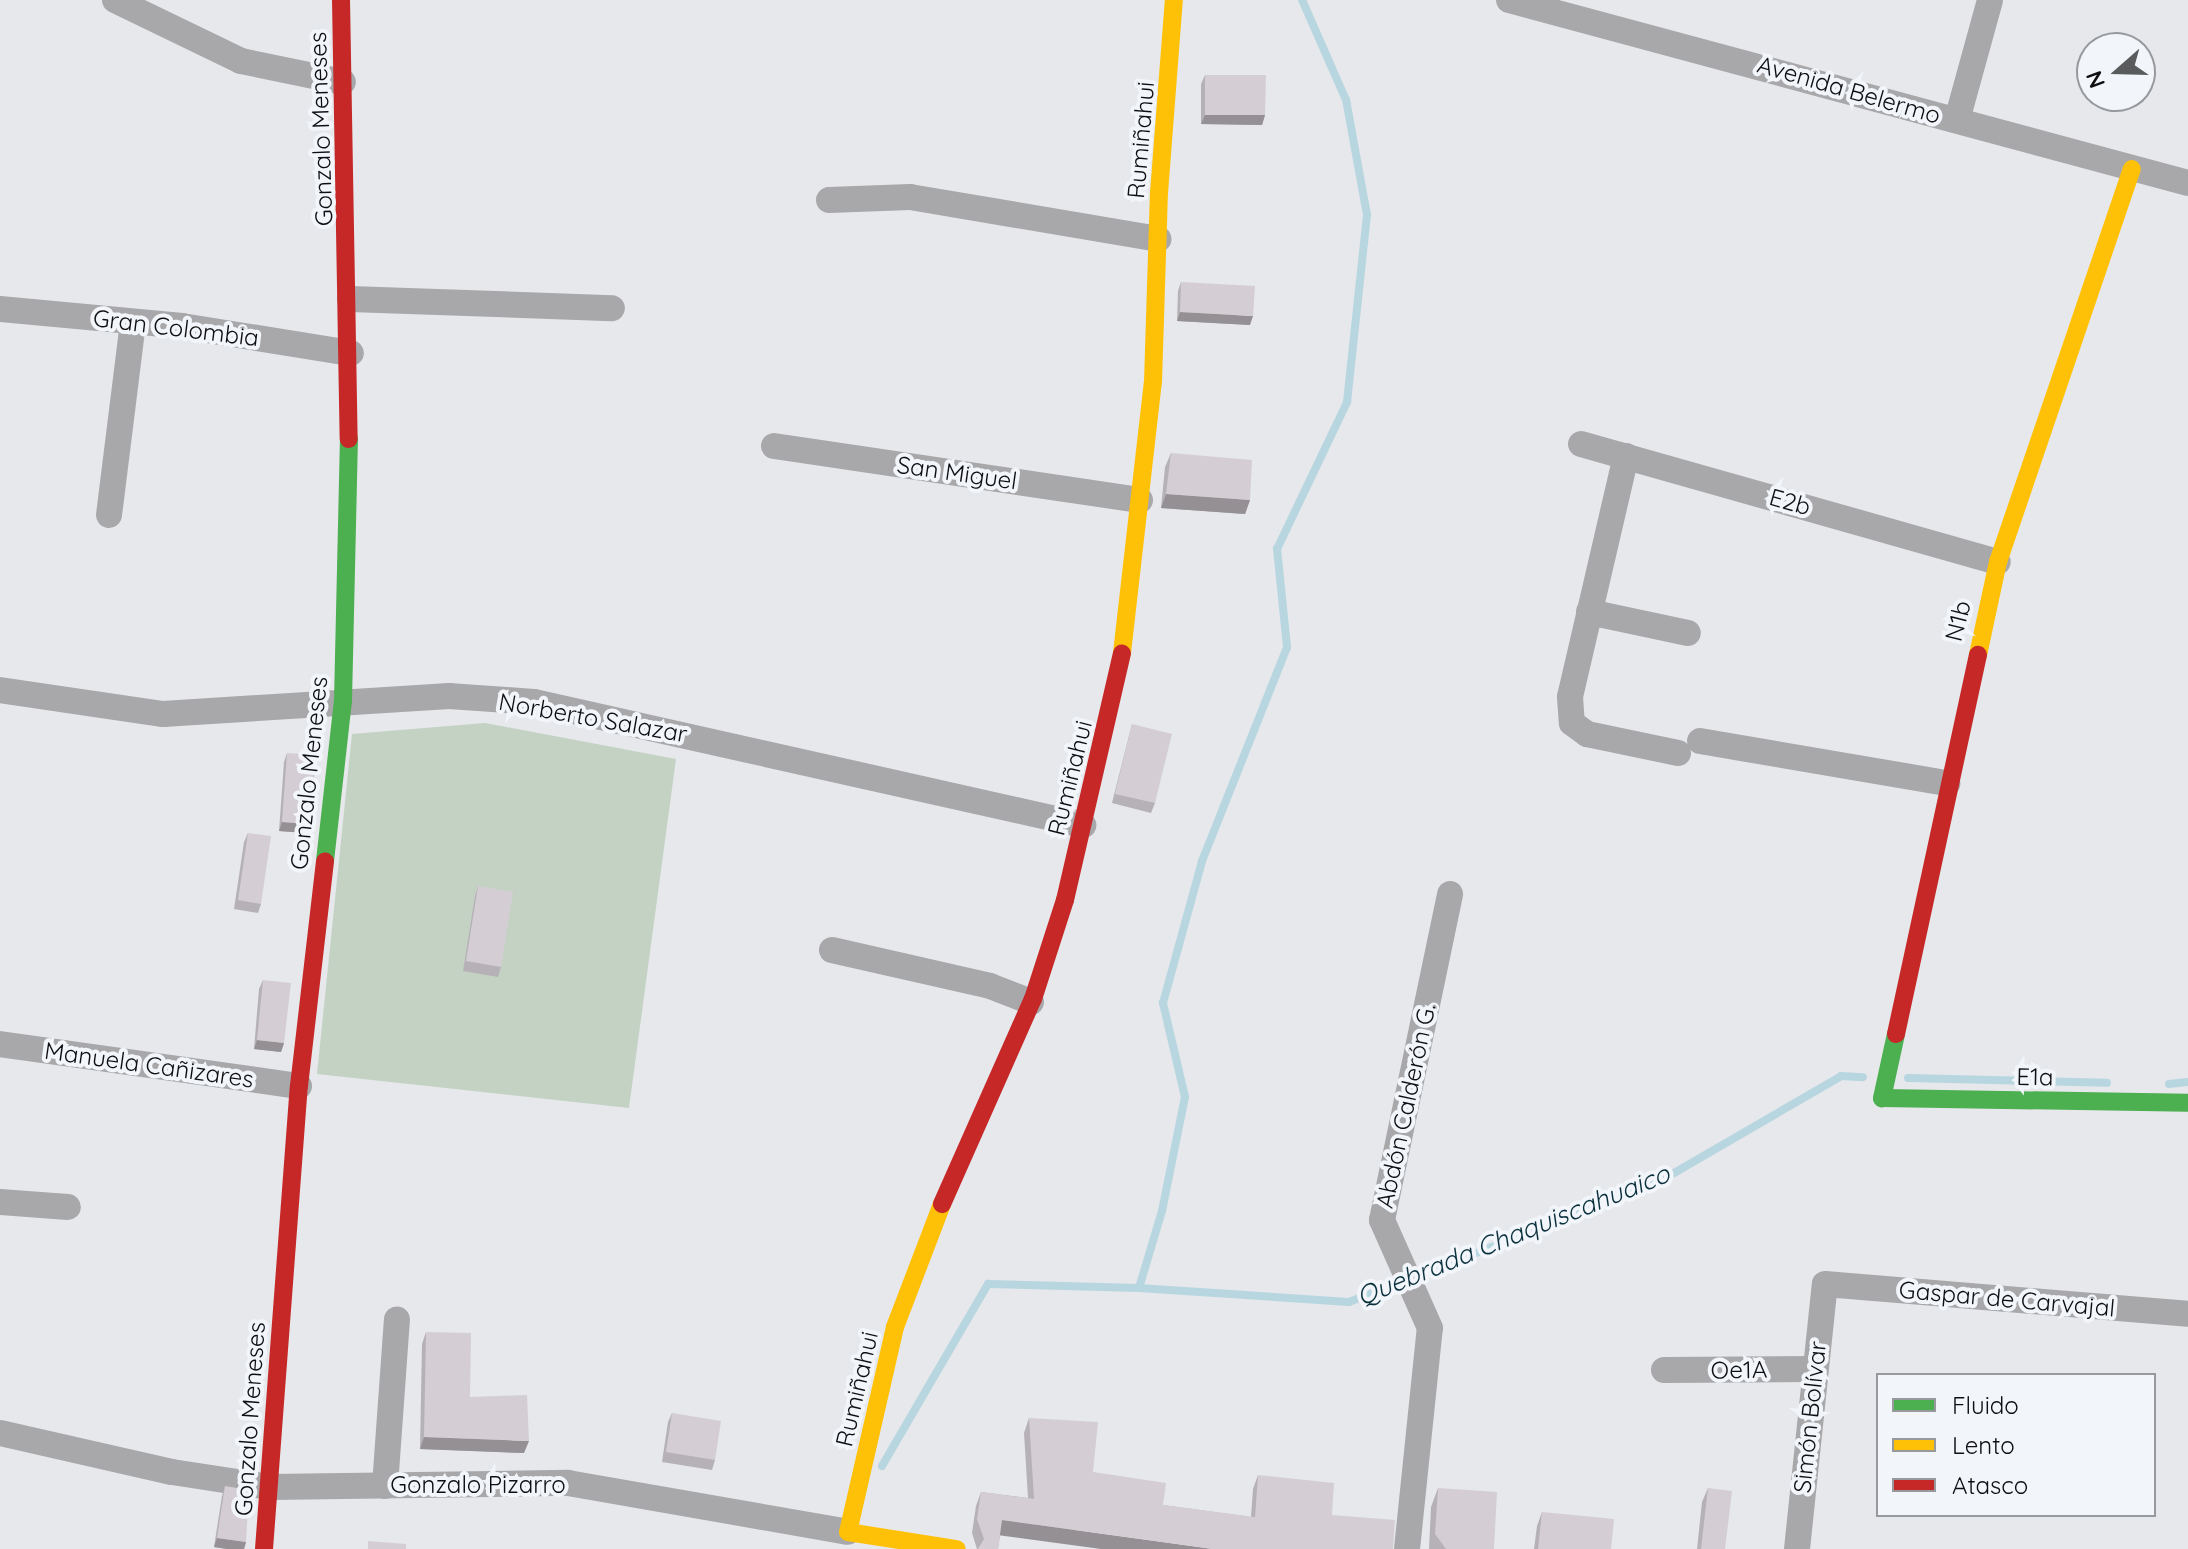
<!DOCTYPE html>
<html>
<head>
<meta charset="utf-8">
<style>
  body { margin:0 }
  #map { position:relative; width:2188px; height:1549px; overflow:hidden; background:#e6e8eb; font-family:Quicksand,sans-serif }
  div>[style] { position:absolute }
  .green>* { inset:0; background:#c4d2c4 }
  .stream>* { height:8px; margin:-4px; padding:0 4px; transform-origin:4px; border-radius:4px; background:#b8d6e0 }
  .street>* { height:26px; margin:-13px; padding:0 13px; transform-origin:13px; border-radius:13px; background:#a8a7a9 }
  .fast>* { height:18px; margin:-9px; padding:0 9px; transform-origin:9px; border-radius:9px; background:#4caf50 }
  .slow>* { height:18px; margin:-9px; padding:0 9px; transform-origin:9px; border-radius:9px; background:#ffc107 }
  .jam>* { height:18px; margin:-9px; padding:0 9px; transform-origin:9px; border-radius:9px; background:#c62828 }
  .wall>* { inset:0; background:#b6b1b6 }
  .shaded-wall>* { inset:0; background:#949094 }
  .building>* { inset:0; background:#d4ced4 }
  span { translate:-50% -50%; white-space:nowrap; text-align:center; line-height:1.15; -webkit-text-stroke:8px #f2f5fa; paint-order:stroke }
  .street-label { font-size:24px; color:#0f0f11 }
  .water-label { font-size:26px; color:#0a313d; font-style:italic }
  .legend { position:absolute; left:1876px; top:1373px; width:280px; height:144px; box-sizing:border-box; background:#f2f5fa; border:2px solid #97999d; margin:0; padding:10px 14px; list-style:none; font-size:24px; color:#0f0f11 }
  .legend li { display:flex; align-items:center; gap:16px; height:40px }
  .legend b { width:40px; border:2px solid #97999d }
  .north { position:absolute; left:2076px; top:32px; width:80px; height:80px; box-sizing:border-box; background:#f2f5fa; border:2px solid #97999d; border-radius:50%; rotate:250deg; font-size:22px; font-weight:700; line-height:32px; text-align:center; color:#0f0f11 }
  .north::after { content:''; display:block; margin:auto; width:28px; height:36px; background:#5a5b5d; clip-path:polygon(50% 0,100% 100%,50% 72%,0 100%) }
</style>
</head>
<body>
<div id="map">
  <div class="green">
    <div style="clip-path:polygon(485px 723px,676px 759px,629px 1108px,317px 1074px,352px 734px)"></div>
  </div>
  <div class="stream">
    <div style="left:1908px;top:1078px;width:199px;rotate:1.4deg"></div>
    <div style="left:2169px;top:1084px;width:19px;rotate:-6deg"></div>
    <div style="left:1139px;top:1288px;width:210px;rotate:3.8deg"></div>
    <div style="left:1349px;top:1302px;width:328px;rotate:-21.1deg"></div>
    <div style="left:1655px;top:1184px;width:215px;rotate:-30.1deg"></div>
    <div style="left:1841px;top:1076px;width:22px;rotate:3deg"></div>
    <div style="left:882px;top:1466px;width:211px;rotate:-59.8deg"></div>
    <div style="left:988px;top:1284px;width:151px;rotate:1.5deg"></div>
    <div style="left:1139px;top:1288px;width:80px;rotate:-73.4deg"></div>
    <div style="left:1162px;top:1211px;width:116px;rotate:-78.6deg"></div>
    <div style="left:1185px;top:1097px;width:97px;rotate:-103.2deg"></div>
    <div style="left:1163px;top:1003px;width:147px;rotate:-74.6deg"></div>
    <div style="left:1202px;top:861px;width:230px;rotate:-68.3deg"></div>
    <div style="left:1287px;top:647px;width:99px;rotate:-95.8deg"></div>
    <div style="left:1277px;top:549px;width:163px;rotate:-64.5deg"></div>
    <div style="left:1347px;top:402px;width:188px;rotate:-83.9deg"></div>
    <div style="left:1367px;top:215px;width:117px;rotate:-100.3deg"></div>
    <div style="left:1346px;top:100px;width:109px;rotate:-113.7deg"></div>
  </div>
  <div class="street">
    <div style="left:115px;top:0;width:140px;rotate:25.8deg"></div>
    <div style="left:241px;top:61px;width:104px;rotate:11.6deg"></div>
    <div style="left:1509px;top:0;width:703px;rotate:15.08deg"></div>
    <div style="left:1957px;top:120px;width:124px;rotate:-74.6deg"></div>
    <div style="left:829px;top:200px;width:81px;rotate:-2.1deg"></div>
    <div style="left:910px;top:197px;width:252px;rotate:9.6deg"></div>
    <div style="left:350px;top:299px;width:262px;rotate:2deg"></div>
    <div style="left:0;top:309px;width:183px;rotate:5.3deg"></div>
    <div style="left:182px;top:326px;width:171px;rotate:9.1deg"></div>
    <div style="left:1581px;top:444px;width:433px;rotate:15.8deg"></div>
    <div style="left:774px;top:446px;width:370px;rotate:8.4deg"></div>
    <div style="left:1626px;top:456px;width:247px;rotate:103.1deg"></div>
    <div style="left:1570px;top:697px;width:26px;rotate:86deg"></div>
    <div style="left:1572px;top:723px;width:19px;rotate:36deg"></div>
    <div style="left:1587px;top:734px;width:93px;rotate:11.8deg"></div>
    <div style="left:109px;top:515px;width:194px;rotate:-82.9deg"></div>
    <div style="left:1589px;top:612px;width:101px;rotate:12deg"></div>
    <div style="left:0;top:690px;width:165px;rotate:8.4deg"></div>
    <div style="left:163px;top:714px;width:287px;rotate:-3.6deg"></div>
    <div style="left:449px;top:696px;width:85px;rotate:4deg"></div>
    <div style="left:534px;top:702px;width:563px;rotate:12.63deg"></div>
    <div style="left:1700px;top:741px;width:251px;rotate:9.7deg"></div>
    <div style="left:832px;top:950px;width:162px;rotate:12.8deg"></div>
    <div style="left:990px;top:986px;width:44px;rotate:21.3deg"></div>
    <div style="left:0;top:1044px;width:302px;rotate:8deg"></div>
    <div style="left:0;top:1202px;width:68px;rotate:4.2deg"></div>
    <div style="left:1664px;top:1370px;width:150px;rotate:-0.4deg"></div>
    <div style="left:0;top:1433px;width:176px;rotate:12.8deg"></div>
    <div style="left:172px;top:1472px;width:99px;rotate:8.7deg"></div>
    <div style="left:270px;top:1487px;width:298px;rotate:-0.8deg"></div>
    <div style="left:568px;top:1483px;width:284px;rotate:9.9deg"></div>
    <div style="left:385px;top:1486px;width:167px;rotate:-85.9deg"></div>
    <div style="left:1407px;top:1549px;width:222px;rotate:-84.1deg"></div>
    <div style="left:1430px;top:1328px;width:118px;rotate:-114deg"></div>
    <div style="left:1382px;top:1220px;width:333px;rotate:-78.2deg"></div>
    <div style="left:1797px;top:1549px;width:266px;rotate:-84deg"></div>
    <div style="left:1825px;top:1284px;width:364px;rotate:4.7deg"></div>
  </div>
  <div class="fast">
    <div style="left:325px;top:861px;width:161px;rotate:-83.6deg"></div>
    <div style="left:343px;top:701px;width:262px;rotate:-88.7deg"></div>
    <div style="left:1896px;top:1034px;width:66px;rotate:102.3deg"></div>
    <div style="left:1882px;top:1098px;width:306px;rotate:0.9deg"></div>
  </div>
  <div class="slow">
    <div style="left:1122px;top:653px;width:273px;rotate:-83.5deg"></div>
    <div style="left:1153px;top:382px;width:189px;rotate:-88.2deg"></div>
    <div style="left:1159px;top:193px;width:194px;rotate:-85.6deg"></div>
    <div style="left:1978px;top:655px;width:95px;rotate:-77.9deg"></div>
    <div style="left:1998px;top:562px;width:415px;rotate:-71.2deg"></div>
    <div style="left:942px;top:1204px;width:132px;rotate:110.9deg"></div>
    <div style="left:895px;top:1327px;width:210px;rotate:102.9deg"></div>
    <div style="left:848px;top:1532px;width:110px;rotate:8.9deg"></div>
  </div>
  <div class="jam">
    <div style="left:341px;top:0;width:439px;rotate:89deg"></div>
    <div style="left:1896px;top:1034px;width:388px;rotate:-77.8deg"></div>
    <div style="left:942px;top:1204px;width:224px;rotate:-66.1deg"></div>
    <div style="left:1033px;top:999px;width:104px;rotate:-72.1deg"></div>
    <div style="left:1065px;top:900px;width:253px;rotate:-77deg"></div>
    <div style="left:264px;top:1549px;width:464px;rotate:-85.7deg"></div>
    <div style="left:299px;top:1086px;width:226px;rotate:-83.4deg"></div>
  </div>
  <div class="wall">
    <div style="clip-path:polygon(1205px 75px,1265px 115px,1262px 125px,1201px 124px,1201px 84px)"></div>
    <div style="clip-path:polygon(1181px 282px,1250px 325px,1177px 321px,1178px 291px)"></div>
    <div style="clip-path:polygon(1171px 453px,1250px 500px,1245px 514px,1161px 508px,1165px 467px)"></div>
    <div style="clip-path:polygon(1132px 724px,1155px 803px,1151px 813px,1112px 803px)"></div>
    <div style="clip-path:polygon(287px 753px,309px 824px,306px 833px,279px 831px,284px 762px)"></div>
    <div style="clip-path:polygon(248px 833px,261px 904px,258px 913px,234px 909px,244px 842px)"></div>
    <div style="clip-path:polygon(478px 886px,501px 967px,498px 977px,463px 971px,475px 896px)"></div>
    <div style="clip-path:polygon(263px 980px,284px 1043px,281px 1052px,254px 1049px,259px 989px)"></div>
    <div style="clip-path:polygon(426px 1332px,470px 1397px,524px 1453px,420px 1449px,422px 1344px)"></div>
    <div style="clip-path:polygon(672px 1413px,715px 1460px,712px 1470px,662px 1462px,668px 1422px)"></div>
    <div style="clip-path:polygon(1029px 1418px,1093px 1472px,1163px 1505px,1251px 1517px,1253px 1489px,1258px 1475px,1332px 1515px,1000px 1535px,998px 1549px,977px 1549px,972px 1533px,976px 1506px,981px 1492px,1028px 1498px,1024px 1433px)"></div>
    <div style="clip-path:polygon(225px 1486px,246px 1542px,244px 1549px,227px 1549px,214px 1547px,222px 1496px)"></div>
    <div style="clip-path:polygon(1438px 1488px,1494px 1549px,1429px 1549px,1431px 1507px)"></div>
    <div style="clip-path:polygon(1708px 1488px,1725px 1549px,1697px 1549px,1702px 1502px)"></div>
    <div style="clip-path:polygon(1542px 1512px,1611px 1549px,1534px 1549px,1537px 1526px)"></div>
  </div>
  <div class="shaded-wall">
    <div style="clip-path:polygon(1205px 115px,1265px 115px,1262px 125px,1201px 124px)"></div>
    <div style="clip-path:polygon(1180px 312px,1253px 316px,1250px 325px,1177px 321px)"></div>
    <div style="clip-path:polygon(1166px 494px,1250px 500px,1245px 514px,1161px 508px)"></div>
    <div style="clip-path:polygon(282px 822px,309px 824px,306px 833px,279px 831px)"></div>
    <div style="clip-path:polygon(257px 1040px,284px 1043px,281px 1052px,254px 1049px)"></div>
    <div style="clip-path:polygon(424px 1437px,529px 1441px,524px 1453px,420px 1449px)"></div>
    <div style="clip-path:polygon(1002px 1520px,1213px 1549px,1101px 1549px,997px 1535px)"></div>
    <div style="clip-path:polygon(217px 1538px,246px 1542px,244px 1549px,227px 1549px,214px 1547px)"></div>
  </div>
  <div class="building">
    <div style="clip-path:polygon(1205px 75px,1266px 75px,1265px 115px,1205px 115px)"></div>
    <div style="clip-path:polygon(1181px 282px,1255px 286px,1253px 316px,1180px 312px)"></div>
    <div style="clip-path:polygon(1171px 453px,1252px 460px,1250px 500px,1166px 494px)"></div>
    <div style="clip-path:polygon(1132px 724px,1172px 734px,1155px 803px,1115px 794px)"></div>
    <div style="clip-path:polygon(287px 753px,317px 755px,309px 824px,282px 822px)"></div>
    <div style="clip-path:polygon(248px 833px,271px 836px,261px 904px,238px 900px)"></div>
    <div style="clip-path:polygon(478px 886px,513px 892px,501px 967px,466px 961px)"></div>
    <div style="clip-path:polygon(263px 980px,291px 983px,284px 1043px,257px 1040px)"></div>
    <div style="clip-path:polygon(426px 1332px,471px 1333px,470px 1397px,527px 1395px,529px 1441px,424px 1437px)"></div>
    <div style="clip-path:polygon(672px 1413px,721px 1421px,715px 1460px,666px 1452px)"></div>
    <div style="clip-path:polygon(1029px 1418px,1098px 1422px,1093px 1472px,1166px 1483px,1163px 1505px,1255px 1517px,1258px 1475px,1334px 1483px,1332px 1515px,1395px 1520px,1393px 1549px,1213px 1549px,1002px 1520px,998px 1549px,978px 1549px,984px 1539px,977px 1519px,981px 1492px,1034px 1499px)"></div>
    <div style="clip-path:polygon(225px 1486px,249px 1490px,246px 1542px,217px 1538px)"></div>
    <div style="clip-path:polygon(1438px 1488px,1497px 1492px,1494px 1549px,1446px 1549px,1435px 1534px)"></div>
    <div style="clip-path:polygon(1708px 1488px,1732px 1491px,1725px 1549px,1701px 1549px)"></div>
    <div style="clip-path:polygon(1542px 1512px,1614px 1519px,1611px 1549px,1538px 1549px)"></div>
    <div style="clip-path:polygon(368px 1541px,406px 1544px,406px 1549px,368px 1549px)"></div>
  </div>
  <div class="street-label">
    <span style="left:1849px;top:90px;rotate:16deg">Avenida Belermo</span>
    <span style="left:321px;top:129px;rotate:-92deg">Gonzalo Meneses</span>
    <span style="left:1141px;top:140px;rotate:-85deg">Rumiñahui</span>
    <span style="left:176px;top:328px;rotate:7deg">Gran Colombia</span>
    <span style="left:957px;top:473px;rotate:8deg">San Miguel</span>
    <span style="left:1790px;top:502px;rotate:16deg">E2b</span>
    <span style="left:1958px;top:621px;rotate:-76deg">N1b</span>
    <span style="left:593px;top:718px;rotate:10deg">Norberto Salazar</span>
    <span style="left:309px;top:773px;rotate:-84deg">Gonzalo Meneses</span>
    <span style="left:1070px;top:778px;rotate:-76deg">Rumiñahui</span>
    <span style="left:149px;top:1065px;rotate:8deg">Manuela Cañizares</span>
    <span style="left:2035px;top:1077px;rotate:1deg">E1a</span>
    <span style="left:1406px;top:1106px;rotate:-78deg">Abdón Calderón G.</span>
    <span style="left:2007px;top:1299px;rotate:5deg">Gaspar de Carvajal</span>
    <span style="left:1739px;top:1370px;rotate:-1deg">Oe1A</span>
    <span style="left:857px;top:1389px;rotate:-77deg">Rumiñahui</span>
    <span style="left:1810px;top:1417px;rotate:-84deg">Simón Bolívar</span>
    <span style="left:250px;top:1419px;rotate:-86deg">Gonzalo Meneses</span>
    <span style="left:478px;top:1485px">Gonzalo Pizarro</span>
  </div>
  <div class="water-label">
    <span style="left:1513px;top:1235px;rotate:-22deg">Quebrada Chaquiscahuaico</span>
  </div>
  <ul class="legend">
  <li><b style="height:10px;background:#4caf50"></b>Fluido</li>
  <li><b style="height:10px;background:#ffc107"></b>Lento</li>
  <li><b style="height:10px;background:#c62828"></b>Atasco</li>
  </ul>
  <div class="north">N</div>
</div>
</body>
</html>
